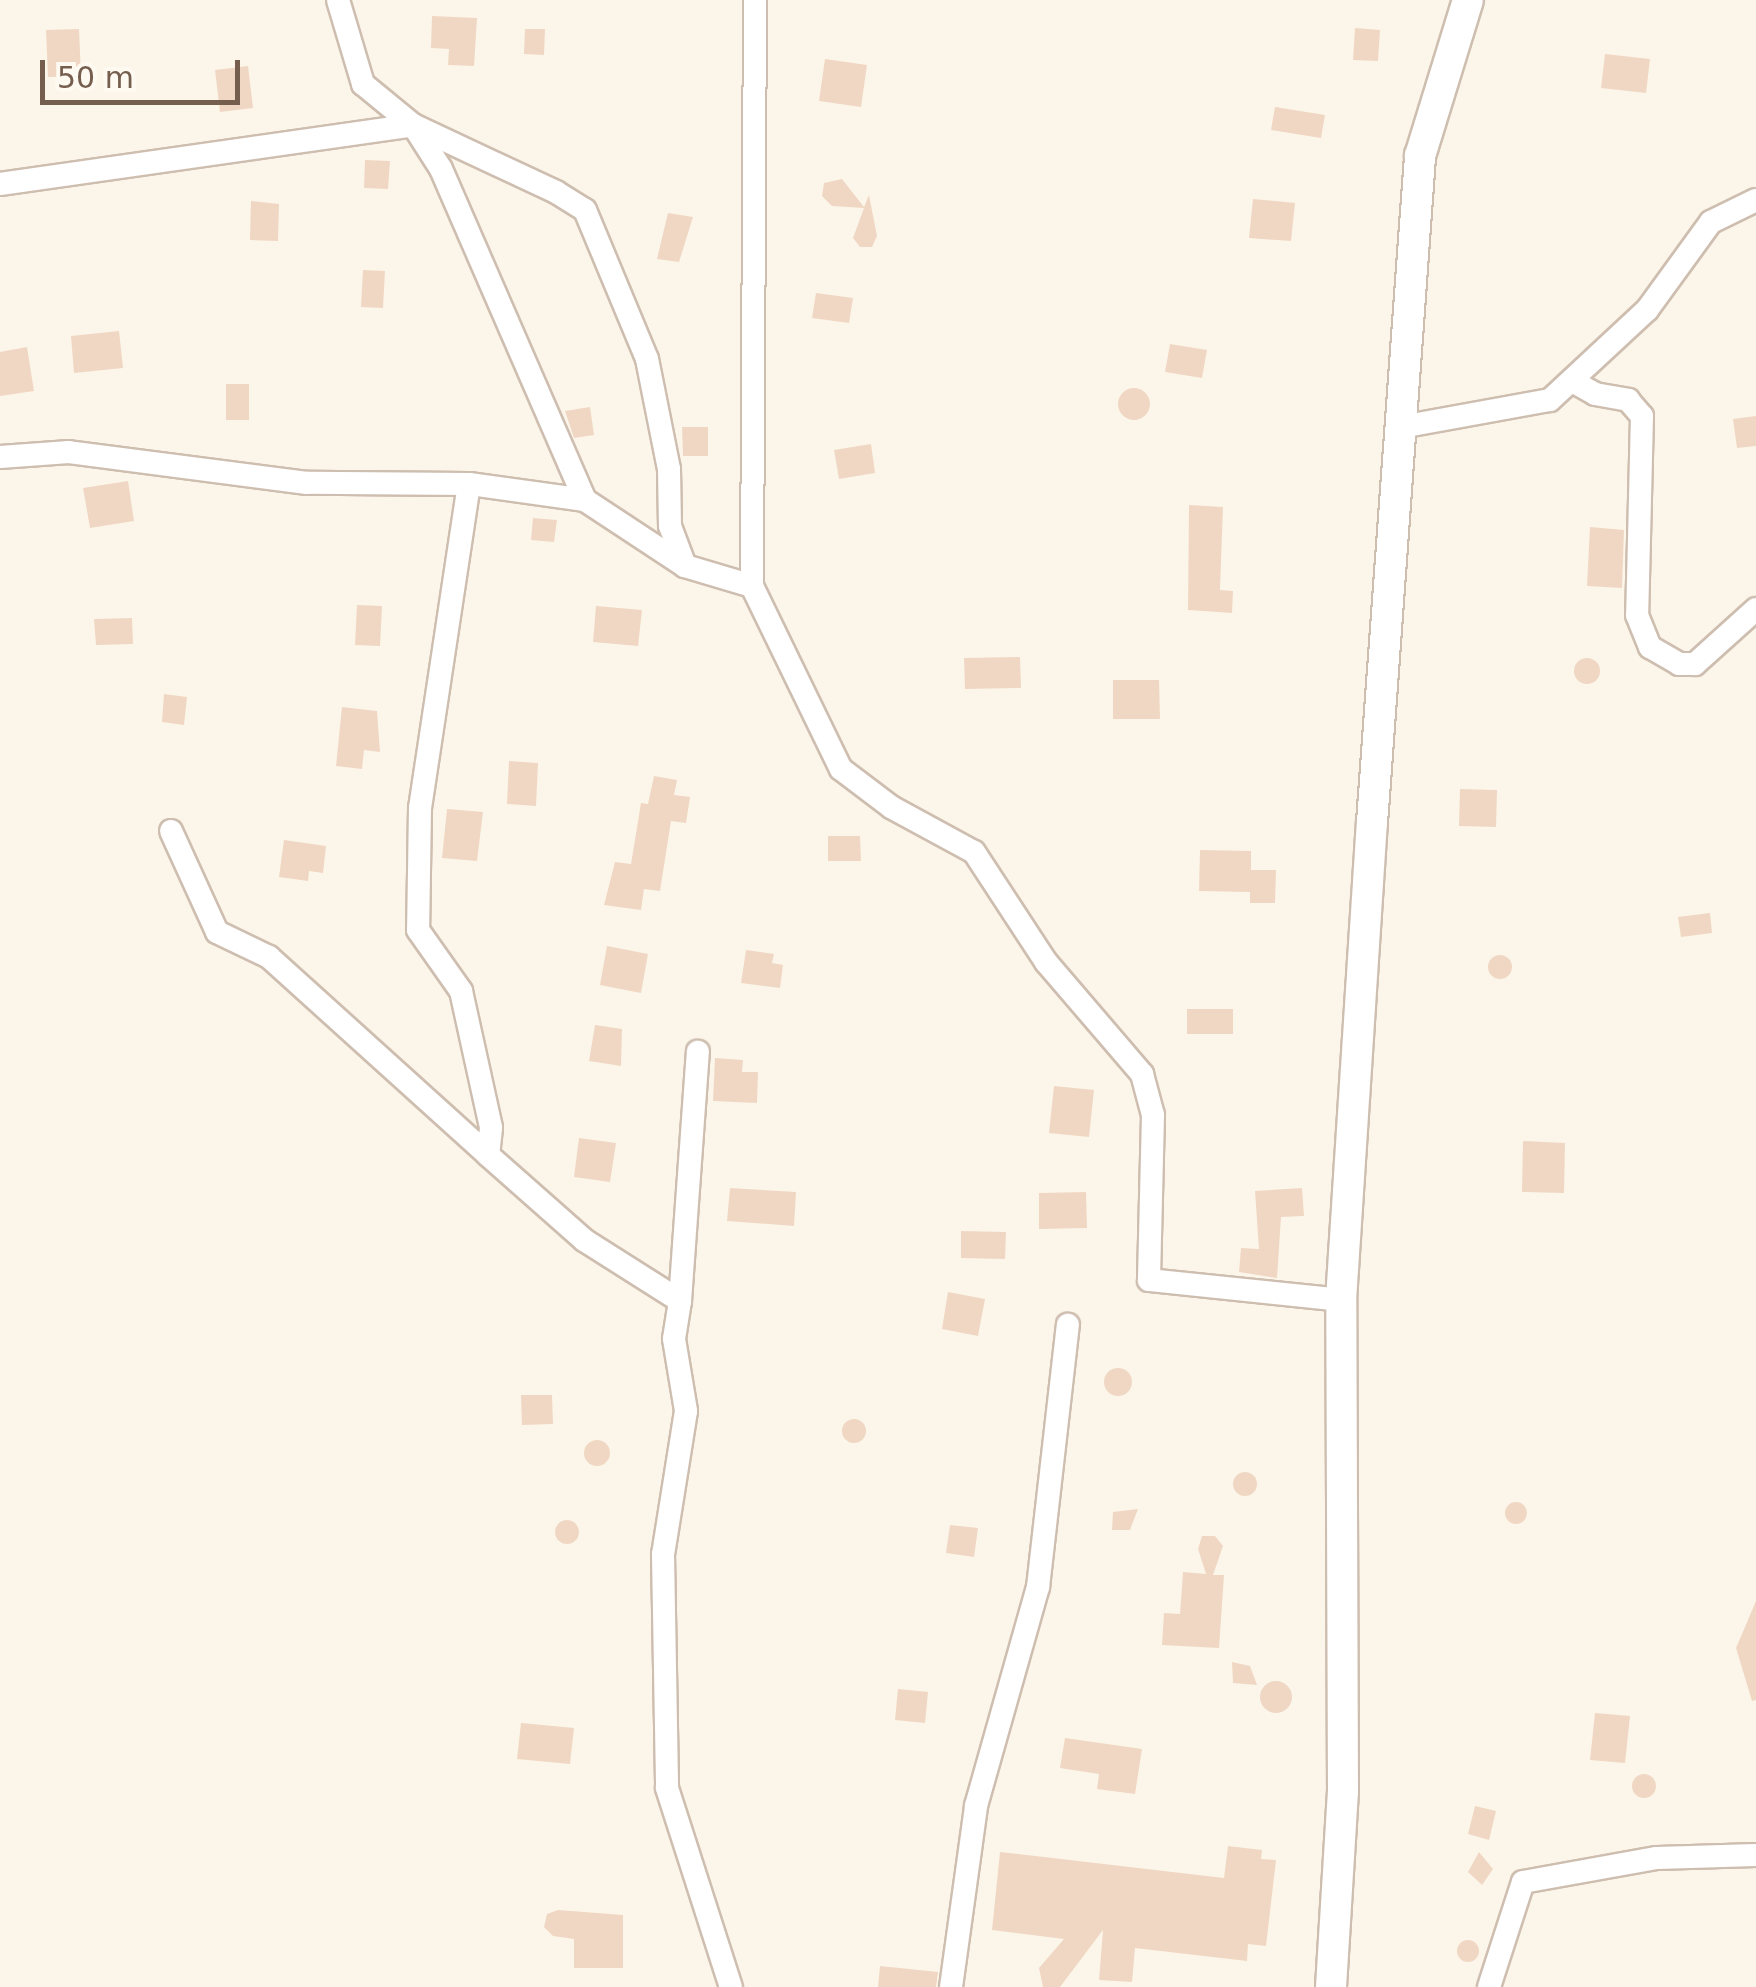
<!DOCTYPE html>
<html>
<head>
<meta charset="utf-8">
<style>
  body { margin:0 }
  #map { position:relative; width:1756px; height:1987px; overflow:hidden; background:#fcf6ea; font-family:"DejaVu Sans",sans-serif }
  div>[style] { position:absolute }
  .building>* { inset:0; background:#f0d7c3 }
  .round { border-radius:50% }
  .roads { filter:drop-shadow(2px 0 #cebeb0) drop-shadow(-2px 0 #cebeb0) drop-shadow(0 2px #cebeb0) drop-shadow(0 -2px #cebeb0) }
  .street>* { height:22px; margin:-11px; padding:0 11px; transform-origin:11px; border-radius:11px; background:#fff }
  .secondary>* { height:30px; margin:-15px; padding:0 15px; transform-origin:15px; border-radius:15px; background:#fff }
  span { translate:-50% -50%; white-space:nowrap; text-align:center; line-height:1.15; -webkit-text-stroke:8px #fefaf1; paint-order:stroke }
  .scale { position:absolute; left:40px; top:60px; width:200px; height:45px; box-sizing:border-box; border:5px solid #765e4e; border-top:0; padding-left:12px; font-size:30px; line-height:35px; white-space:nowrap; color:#765e4e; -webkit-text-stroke:8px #fefaf1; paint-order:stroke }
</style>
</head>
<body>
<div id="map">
  <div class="building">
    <div style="clip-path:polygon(432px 16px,477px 18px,474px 66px,448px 65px,449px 49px,431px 48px)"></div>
    <div style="clip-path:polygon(1355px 28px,1380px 30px,1378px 61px,1353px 60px)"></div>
    <div style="clip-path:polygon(79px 29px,81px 76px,48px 77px,46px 30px)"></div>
    <div style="clip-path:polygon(525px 29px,545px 29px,544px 55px,524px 54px)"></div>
    <div style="clip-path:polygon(1605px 54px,1650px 59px,1646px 93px,1601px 88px)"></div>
    <div style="clip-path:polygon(825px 59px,867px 65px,861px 107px,819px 101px)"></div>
    <div style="clip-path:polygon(248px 66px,253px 108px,220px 112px,215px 70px)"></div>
    <div style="clip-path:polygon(1275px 107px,1325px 115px,1321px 138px,1271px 130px)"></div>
    <div style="clip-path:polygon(365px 160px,390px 161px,388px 189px,364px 188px)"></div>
    <div style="clip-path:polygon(842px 179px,864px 207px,869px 195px,877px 236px,872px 247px,860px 247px,853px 238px,864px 208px,832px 206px,822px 196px,824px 183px)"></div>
    <div style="clip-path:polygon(1253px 199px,1295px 203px,1291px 241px,1249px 238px)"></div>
    <div style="clip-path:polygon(251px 201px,279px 204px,278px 241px,250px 240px)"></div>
    <div style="clip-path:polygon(668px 213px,693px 217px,679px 262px,657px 259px)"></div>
    <div style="clip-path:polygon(363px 270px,385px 271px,383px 308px,361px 307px)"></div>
    <div style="clip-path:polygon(816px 293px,853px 298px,849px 323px,812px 318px)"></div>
    <div style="clip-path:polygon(119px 331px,123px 368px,74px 373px,71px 336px)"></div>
    <div style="clip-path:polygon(1170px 344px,1207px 350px,1202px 378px,1165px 372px)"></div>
    <div style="clip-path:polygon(27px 347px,34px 391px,0 396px,0 352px)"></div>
    <div style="clip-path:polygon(226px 384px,249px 384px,249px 420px,226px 420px)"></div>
    <div class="round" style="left:1118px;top:388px;width:32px;height:32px"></div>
    <div style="clip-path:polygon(590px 407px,594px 435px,574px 438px,565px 411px)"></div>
    <div style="clip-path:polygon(1756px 416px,1756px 446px,1737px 448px,1733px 419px)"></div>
    <div style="clip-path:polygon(682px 427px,708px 427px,708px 456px,683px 456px)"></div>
    <div style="clip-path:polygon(871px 444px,875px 473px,839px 479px,834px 450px)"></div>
    <div style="clip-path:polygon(128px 481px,134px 521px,90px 528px,83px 488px)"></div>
    <div style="clip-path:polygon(1189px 505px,1223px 507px,1220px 590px,1233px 591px,1232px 613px,1188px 610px)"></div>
    <div style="clip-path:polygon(533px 518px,557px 520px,554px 542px,531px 540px)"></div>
    <div style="clip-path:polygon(1590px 527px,1624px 530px,1622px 588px,1587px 586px)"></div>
    <div style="clip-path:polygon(357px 605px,382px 606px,380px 646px,355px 645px)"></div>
    <div style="clip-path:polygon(596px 606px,642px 610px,638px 646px,593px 642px)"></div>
    <div style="clip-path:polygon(132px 618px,133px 644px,96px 645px,94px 619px)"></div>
    <div style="clip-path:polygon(1020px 657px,1021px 688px,965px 689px,964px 658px)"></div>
    <div class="round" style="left:1574px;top:658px;width:26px;height:26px"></div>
    <div style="clip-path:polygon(1113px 680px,1159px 680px,1160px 719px,1113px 719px)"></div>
    <div style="clip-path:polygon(164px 694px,187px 697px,184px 725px,162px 722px)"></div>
    <div style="clip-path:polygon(342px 707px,377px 711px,380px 752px,364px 750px,362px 769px,336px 766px)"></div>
    <div style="clip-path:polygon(509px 761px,538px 763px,536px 806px,507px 804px)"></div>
    <div style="clip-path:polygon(654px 776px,677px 780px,674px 795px,690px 797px,686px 823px,671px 821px,660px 891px,644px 889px,641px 910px,604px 905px,615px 862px,631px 864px,641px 803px,648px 804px)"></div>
    <div style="clip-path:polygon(1460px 789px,1497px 790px,1496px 827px,1459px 826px)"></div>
    <div style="clip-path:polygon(447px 809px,483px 812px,477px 861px,442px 858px)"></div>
    <div style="clip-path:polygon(828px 836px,860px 836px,861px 861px,828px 861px)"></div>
    <div style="clip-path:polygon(284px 840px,326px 846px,323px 873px,309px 871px,308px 881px,279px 877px)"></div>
    <div style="clip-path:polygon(1200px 850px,1251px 851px,1251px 870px,1276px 870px,1275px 903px,1250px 903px,1250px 892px,1199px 891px)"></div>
    <div style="clip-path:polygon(1710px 913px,1712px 933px,1681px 937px,1678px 917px)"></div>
    <div style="clip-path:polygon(607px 946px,648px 954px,641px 993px,600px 985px)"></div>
    <div style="clip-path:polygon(746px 950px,774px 954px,772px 963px,783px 965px,780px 988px,741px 983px)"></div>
    <div class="round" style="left:1488px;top:955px;width:24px;height:24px"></div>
    <div style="clip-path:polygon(1187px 1009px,1233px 1009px,1233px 1034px,1187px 1034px)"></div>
    <div style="clip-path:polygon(595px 1025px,622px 1029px,621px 1066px,589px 1061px)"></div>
    <div style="clip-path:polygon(715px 1058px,743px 1060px,742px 1072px,758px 1072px,757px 1103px,713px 1101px)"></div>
    <div style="clip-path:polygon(1054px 1086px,1094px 1090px,1089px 1137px,1049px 1133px)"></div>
    <div style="clip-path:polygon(579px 1138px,616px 1143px,610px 1182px,574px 1177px)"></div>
    <div style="clip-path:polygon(1523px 1141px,1565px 1143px,1564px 1193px,1522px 1192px)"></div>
    <div style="clip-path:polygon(730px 1188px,796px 1192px,794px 1226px,727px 1221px)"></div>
    <div style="clip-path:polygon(1302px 1188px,1304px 1216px,1281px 1217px,1277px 1278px,1239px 1272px,1241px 1248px,1259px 1249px,1255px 1191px)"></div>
    <div style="clip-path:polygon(1086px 1192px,1087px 1228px,1039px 1229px,1039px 1193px)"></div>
    <div style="clip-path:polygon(961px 1231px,1006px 1232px,1005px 1259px,961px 1258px)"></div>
    <div style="clip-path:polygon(948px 1292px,985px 1299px,978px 1336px,942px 1329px)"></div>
    <div class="round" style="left:1104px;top:1368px;width:28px;height:28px"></div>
    <div style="clip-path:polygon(521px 1395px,552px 1395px,553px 1424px,522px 1425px)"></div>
    <div class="round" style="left:842px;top:1419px;width:24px;height:24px"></div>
    <div class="round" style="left:584px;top:1440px;width:26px;height:26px"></div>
    <div class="round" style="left:1233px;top:1472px;width:24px;height:24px"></div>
    <div class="round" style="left:1505px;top:1502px;width:22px;height:22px"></div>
    <div style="clip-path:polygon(1138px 1509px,1130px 1530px,1112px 1530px,1113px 1512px)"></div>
    <div class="round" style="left:555px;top:1520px;width:24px;height:24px"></div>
    <div style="clip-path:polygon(950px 1525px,978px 1528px,974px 1557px,946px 1553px)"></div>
    <div style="clip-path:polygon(1202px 1536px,1215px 1536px,1223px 1546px,1213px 1575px,1224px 1575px,1219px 1648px,1162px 1645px,1164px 1613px,1180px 1614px,1183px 1572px,1206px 1574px,1198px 1549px)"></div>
    <div style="clip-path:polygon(1756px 1601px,1756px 1700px,1752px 1701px,1736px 1648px)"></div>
    <div style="clip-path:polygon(1232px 1662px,1250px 1666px,1257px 1685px,1233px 1683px)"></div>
    <div class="round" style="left:1260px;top:1681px;width:32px;height:32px"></div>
    <div style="clip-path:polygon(898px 1689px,928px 1692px,925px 1723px,895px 1720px)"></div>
    <div style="clip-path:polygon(1595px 1713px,1630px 1716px,1625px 1763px,1590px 1760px)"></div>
    <div style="clip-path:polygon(521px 1723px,574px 1728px,570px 1764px,517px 1759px)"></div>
    <div style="clip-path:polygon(1065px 1738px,1142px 1749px,1135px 1794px,1097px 1789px,1099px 1774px,1060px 1768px)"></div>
    <div class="round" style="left:1632px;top:1774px;width:24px;height:24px"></div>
    <div style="clip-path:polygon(1475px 1806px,1496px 1811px,1489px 1840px,1468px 1834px)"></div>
    <div style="clip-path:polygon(1228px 1846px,1262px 1850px,1261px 1859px,1276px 1860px,1266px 1946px,1248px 1944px,1247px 1961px,1135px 1948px,1132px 1982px,1099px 1980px,1103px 1930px,1060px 1987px,1043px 1987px,1039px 1968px,1064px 1939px,992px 1930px,1000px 1852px,1224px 1878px)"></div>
    <div style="clip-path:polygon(1479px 1852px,1493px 1869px,1482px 1885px,1468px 1872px)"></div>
    <div style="clip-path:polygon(558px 1910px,623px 1915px,623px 1968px,574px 1968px,574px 1939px,553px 1936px,544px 1927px,547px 1914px)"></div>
    <div class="round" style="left:1457px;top:1940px;width:22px;height:22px"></div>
    <div style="clip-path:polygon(880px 1966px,938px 1972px,936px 1987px,878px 1987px)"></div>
  </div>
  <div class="roads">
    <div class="street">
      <div style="left:338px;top:0;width:88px;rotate:73.4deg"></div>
      <div style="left:363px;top:84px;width:65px;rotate:39.4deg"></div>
      <div style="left:413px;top:125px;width:52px;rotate:57.5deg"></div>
      <div style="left:441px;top:169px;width:361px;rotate:66.5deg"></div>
      <div style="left:0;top:184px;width:417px;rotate:-8.1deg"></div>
      <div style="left:413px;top:125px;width:158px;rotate:25.1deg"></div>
      <div style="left:556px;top:192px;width:34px;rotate:32deg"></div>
      <div style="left:585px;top:210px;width:161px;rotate:67.4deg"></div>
      <div style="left:647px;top:359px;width:112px;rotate:78.7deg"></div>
      <div style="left:669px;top:469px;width:57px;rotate:89deg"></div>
      <div style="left:670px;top:526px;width:43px;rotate:69.4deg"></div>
      <div style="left:685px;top:566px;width:120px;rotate:-146.6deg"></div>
      <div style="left:585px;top:500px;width:117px;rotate:-172.1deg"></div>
      <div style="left:469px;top:484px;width:162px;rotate:-179.6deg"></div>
      <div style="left:307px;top:483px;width:240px;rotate:-172.6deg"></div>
      <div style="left:69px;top:452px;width:69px;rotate:175.9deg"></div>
      <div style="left:1572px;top:381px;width:26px;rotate:29deg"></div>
      <div style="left:1595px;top:394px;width:34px;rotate:10deg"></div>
      <div style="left:1628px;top:400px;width:21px;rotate:49deg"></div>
      <div style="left:1642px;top:416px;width:199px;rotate:91.4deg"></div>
      <div style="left:1637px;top:615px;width:35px;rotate:68deg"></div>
      <div style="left:1650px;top:647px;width:34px;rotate:30deg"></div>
      <div style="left:1679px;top:664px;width:16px"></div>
      <div style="left:1695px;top:664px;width:82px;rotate:-42deg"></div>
      <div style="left:1401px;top:427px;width:151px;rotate:-10.3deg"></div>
      <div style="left:1550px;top:400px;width:132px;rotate:-42.9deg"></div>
      <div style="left:1647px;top:310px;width:109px;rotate:-54deg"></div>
      <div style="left:1711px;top:222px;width:50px;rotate:-26.1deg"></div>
      <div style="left:469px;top:484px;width:328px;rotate:98.6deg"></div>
      <div style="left:420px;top:808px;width:122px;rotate:90.9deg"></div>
      <div style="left:418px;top:930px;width:75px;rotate:54.8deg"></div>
      <div style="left:461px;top:991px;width:140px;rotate:77.6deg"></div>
      <div style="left:491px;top:1128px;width:27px;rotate:96deg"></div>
      <div style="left:488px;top:1155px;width:128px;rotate:41.5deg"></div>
      <div style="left:584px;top:1240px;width:114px;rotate:32.4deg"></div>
      <div style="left:680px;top:1301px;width:38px;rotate:99deg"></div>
      <div style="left:674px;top:1339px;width:73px;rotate:80.5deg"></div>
      <div style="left:686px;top:1411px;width:145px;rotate:99.1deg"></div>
      <div style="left:663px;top:1554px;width:234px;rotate:89deg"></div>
      <div style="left:667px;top:1788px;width:209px;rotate:72.2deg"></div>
      <div style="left:685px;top:566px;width:70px;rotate:16.6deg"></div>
      <div style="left:752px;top:586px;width:203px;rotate:64.1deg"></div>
      <div style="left:841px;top:769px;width:63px;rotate:37.2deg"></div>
      <div style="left:891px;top:807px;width:94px;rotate:28.5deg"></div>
      <div style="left:974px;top:852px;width:131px;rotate:56.8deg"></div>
      <div style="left:1046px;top:962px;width:148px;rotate:49.4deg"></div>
      <div style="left:1142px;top:1074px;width:42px;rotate:75deg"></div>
      <div style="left:1153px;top:1115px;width:165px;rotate:91.4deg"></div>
      <div style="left:1149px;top:1280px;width:193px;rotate:5.9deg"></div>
      <div style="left:752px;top:586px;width:586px;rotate:-89.71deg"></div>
      <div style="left:171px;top:831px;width:111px;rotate:65.5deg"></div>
      <div style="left:217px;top:932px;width:58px;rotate:25.7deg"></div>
      <div style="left:269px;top:957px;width:295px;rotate:42.1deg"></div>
      <div style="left:680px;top:1301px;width:250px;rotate:-85.9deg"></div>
      <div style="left:951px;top:1987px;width:183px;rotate:-82.1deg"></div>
      <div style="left:976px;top:1806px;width:228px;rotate:-74.2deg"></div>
      <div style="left:1038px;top:1587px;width:264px;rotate:-83.5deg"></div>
      <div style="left:1489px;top:1987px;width:110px;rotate:-72.1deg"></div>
      <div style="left:1523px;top:1882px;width:136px;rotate:-10.2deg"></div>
      <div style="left:1657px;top:1858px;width:99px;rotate:-1.7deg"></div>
    </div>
    <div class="secondary">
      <div style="left:1331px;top:1987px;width:195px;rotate:-86.5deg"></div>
      <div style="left:1343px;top:1792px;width:492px;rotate:-90.2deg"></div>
      <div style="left:1341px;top:1300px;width:478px;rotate:-86.3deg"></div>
      <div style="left:1372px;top:823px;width:669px;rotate:-85.88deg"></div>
      <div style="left:1420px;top:156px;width:163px;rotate:-72.9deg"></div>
    </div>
  </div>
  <div class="scale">50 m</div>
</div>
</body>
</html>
